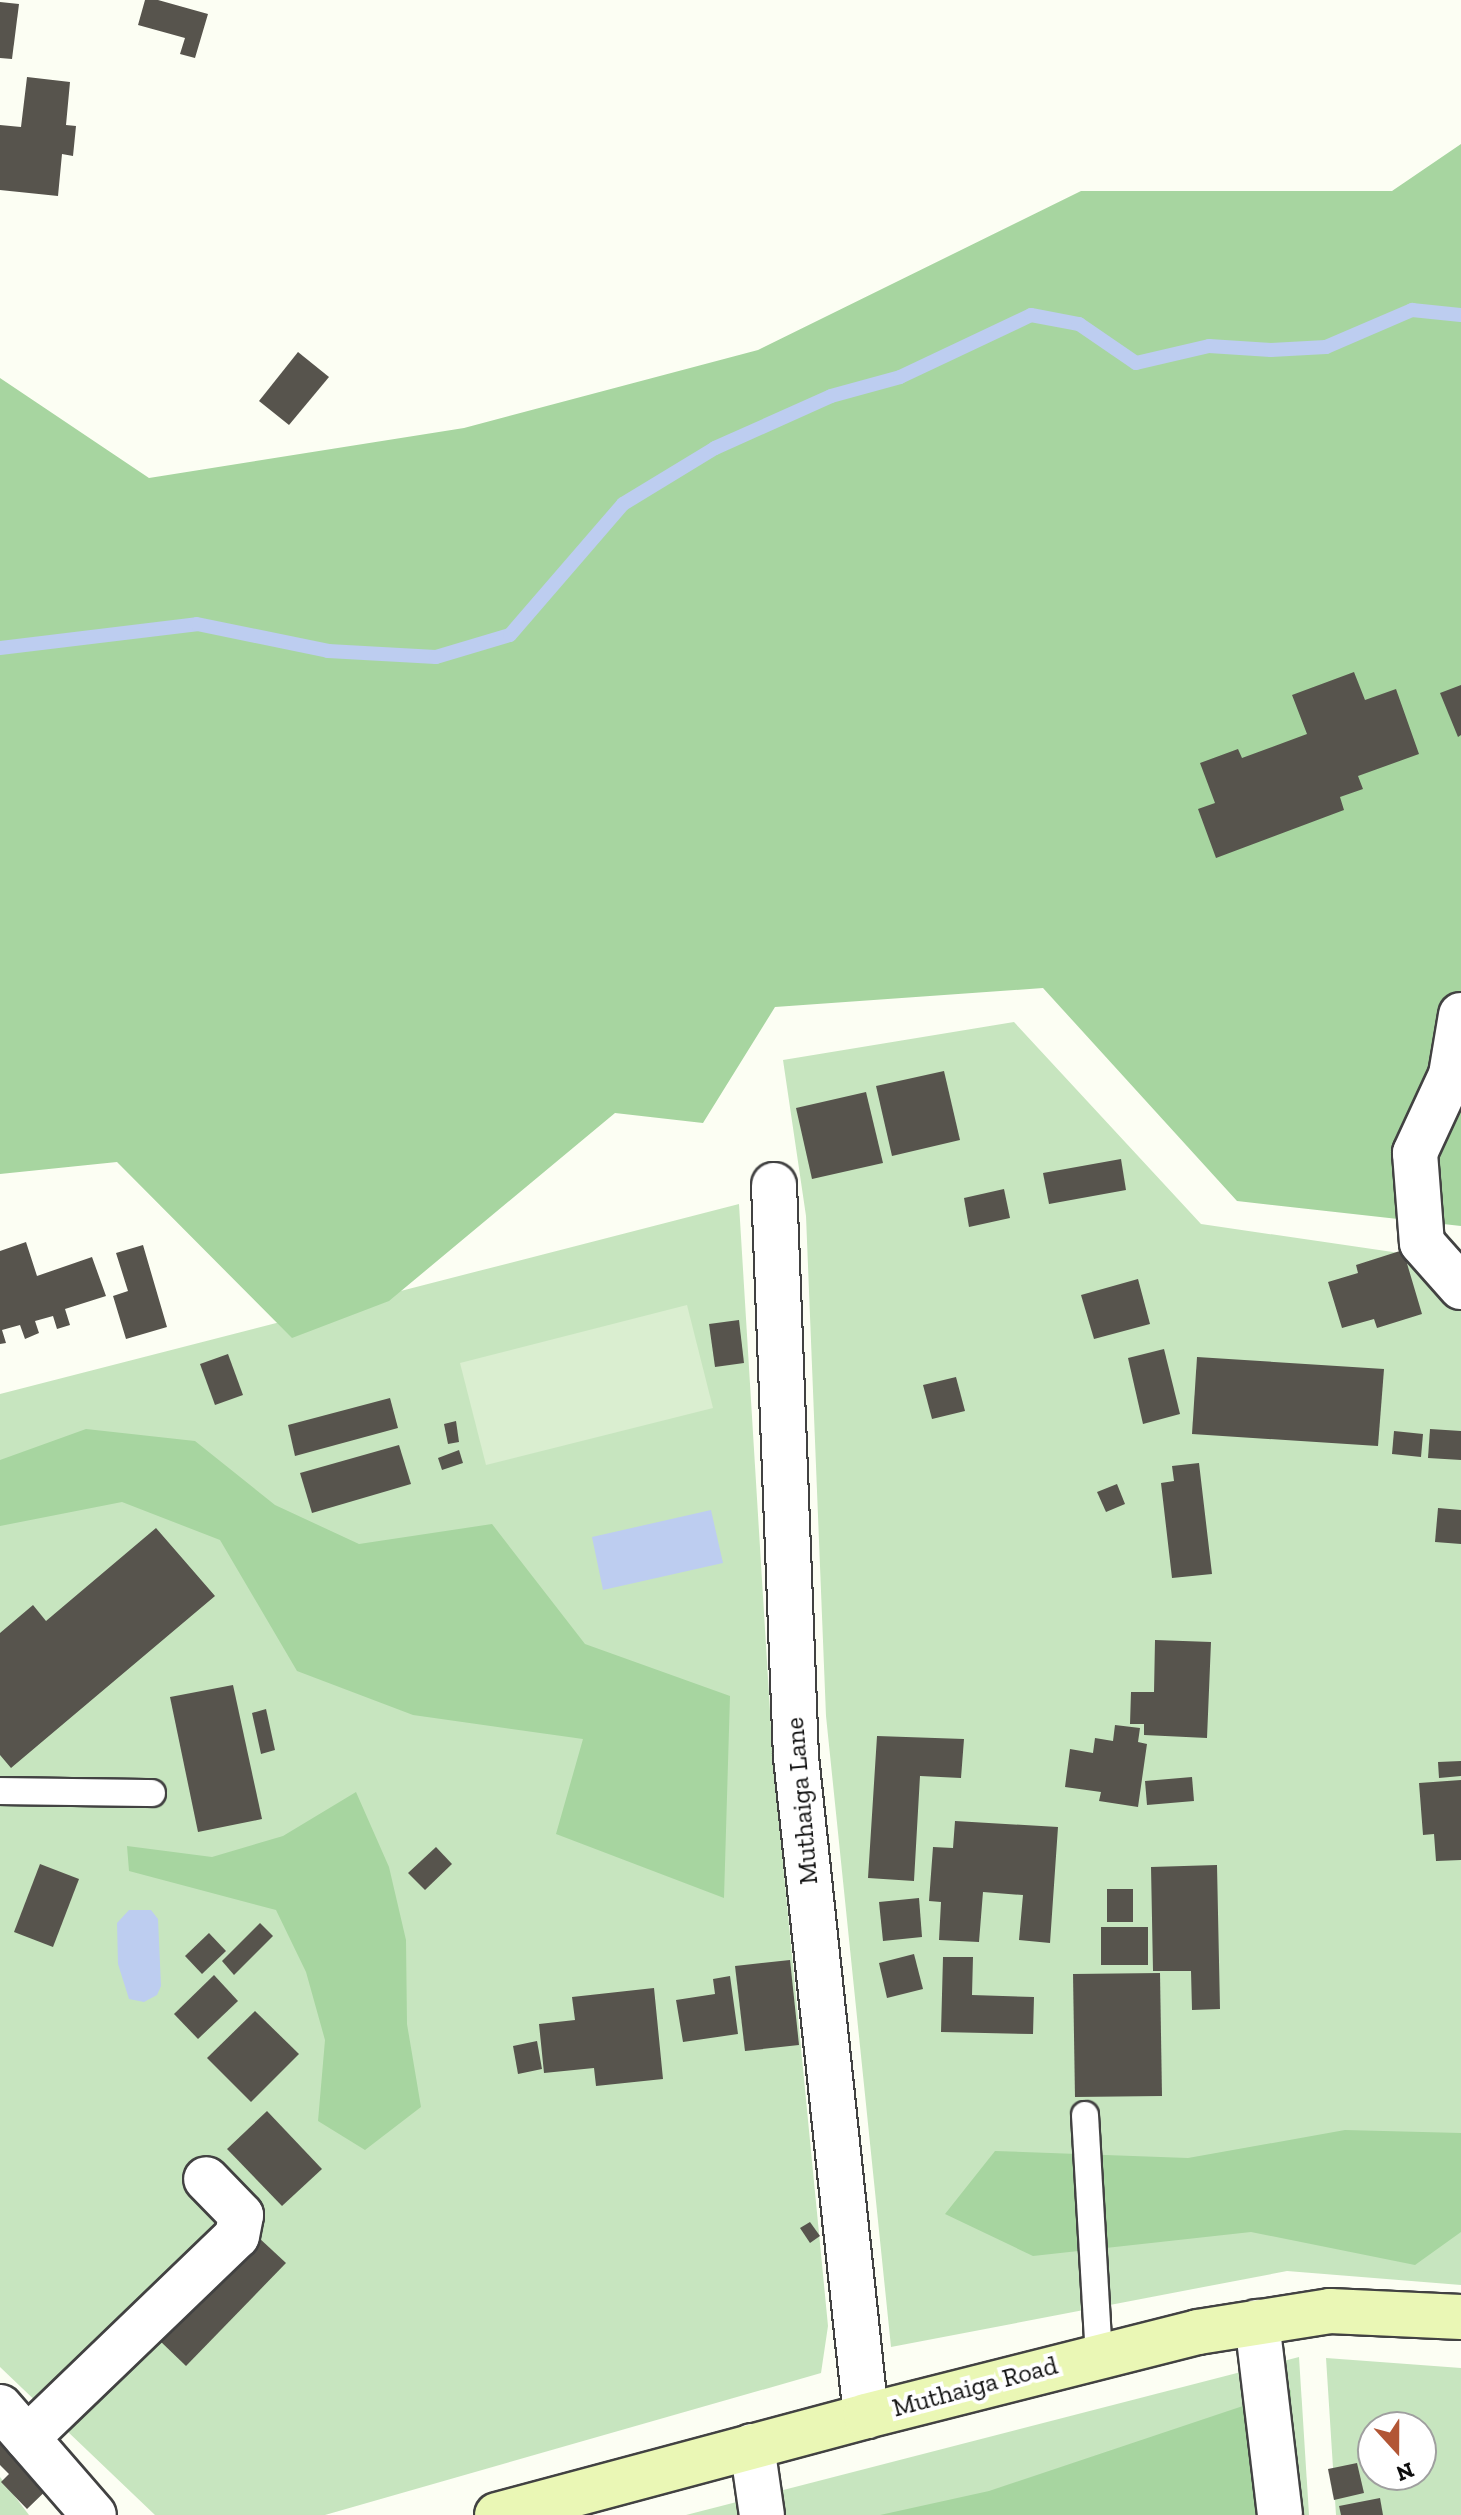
<!DOCTYPE html>
<html>
<head>
<meta charset="utf-8">
<style>
  body { margin:0 }
  #map { position:relative; width:1461px; height:2515px; overflow:hidden; background:#fcfef3; font-family:"Zilla Slab",serif }
  div>[style] { position:absolute }
  .green>* { inset:0; background:#c7e5bf }
  .forest>* { inset:0; background:#a7d5a0 }
  .pitch>* { inset:0; background:#daeed0 }
  .water>* { inset:0; background:#bdcdf0 }
  .stream>* { height:14px; margin:-7px; padding:0 7px; transform-origin:7px; border-radius:7px; background:#bdcdf0 }
  .building>* { inset:0; background:#57544d }
  .roads { filter:drop-shadow(2px 0 #424242) drop-shadow(-2px 0 #424242) drop-shadow(0 2px #424242) drop-shadow(0 -2px #424242) }
  .lane>* { height:26px; margin:-13px; padding:0 13px; transform-origin:13px; border-radius:13px; background:#fff }
  .street>* { height:44px; margin:-22px; padding:0 22px; transform-origin:22px; border-radius:22px; background:#fff }
  .secondary>* { height:44px; margin:-22px; padding:0 22px; transform-origin:22px; border-radius:22px; background:#eaf7b5 }
  span { translate:-50% -50%; white-space:nowrap; text-align:center; line-height:1.15; -webkit-text-stroke:8px #fff; paint-order:stroke }
  .street-label { font-size:26px; color:#0f0f0f }
  .north { position:absolute; left:1357px; top:2411px; width:80px; height:80px; box-sizing:border-box; background:#fff; border:2px solid #9f9f9f; border-radius:50%; rotate:159deg; font-size:22px; font-weight:700; line-height:32px; text-align:center; color:#0f0f0f }
  .north::after { content:''; display:block; margin:auto; width:28px; height:36px; background:#b25635; clip-path:polygon(50% 0,100% 100%,50% 72%,0 100%) }
</style>
</head>
<body>
<div id="map">
  <div class="green">
    <div style="clip-path:polygon(1014px 1022px,1201px 1224px,1461px 1262px,1461px 2285px,1287px 2271px,891px 2347px,826px 1716px,806px 1216px,783px 1060px)"></div>
    <div style="clip-path:polygon(739px 1204px,773px 1760px,828px 2326px,821px 2373px,325px 2515px,155px 2515px,0 2367px,0 1394px)"></div>
    <div style="clip-path:polygon(1299px 2357px,1309px 2515px,686px 2515px)"></div>
    <div style="clip-path:polygon(evenodd,1326px 2358px,1461px 2368px,1461px 2515px,1336px 2515px,1326px 2358px,1373px 2427px,1421px 2427px,1421px 2475px,1373px 2475px,1373px 2427px)"></div>
    <div style="clip-path:polygon(0 2477px,29px 2515px,0 2515px)"></div>
  </div>
  <div class="forest">
    <div style="clip-path:polygon(1461px 144px,1461px 1226px,1237px 1201px,1043px 988px,775px 1007px,703px 1123px,615px 1113px,389px 1301px,292px 1338px,117px 1162px,0 1174px,0 378px,149px 478px,464px 428px,758px 350px,1081px 191px,1392px 191px)"></div>
    <div style="clip-path:polygon(86px 1429px,195px 1441px,275px 1505px,359px 1544px,492px 1524px,585px 1644px,730px 1696px,724px 1898px,556px 1834px,583px 1739px,413px 1715px,297px 1671px,220px 1540px,122px 1502px,0 1526px,0 1460px)"></div>
    <div style="clip-path:polygon(356px 1792px,389px 1867px,406px 1940px,407px 2024px,421px 2107px,365px 2150px,318px 2121px,325px 2040px,306px 1972px,276px 1910px,129px 1871px,127px 1846px,212px 1857px,283px 1836px)"></div>
    <div style="clip-path:polygon(1345px 2130px,1461px 2133px,1461px 2232px,1415px 2265px,1251px 2232px,1033px 2256px,945px 2214px,995px 2151px,1188px 2158px)"></div>
    <div style="clip-path:polygon(1291px 2390px,1292px 2515px,880px 2515px,989px 2491px)"></div>
  </div>
  <div class="pitch">
    <div style="clip-path:polygon(687px 1305px,713px 1408px,486px 1465px,460px 1363px)"></div>
  </div>
  <div class="water">
    <div style="clip-path:polygon(711px 1510px,723px 1563px,603px 1590px,592px 1537px)"></div>
    <div style="clip-path:polygon(129px 1910px,151px 1910px,158px 1919px,161px 1986px,157px 1995px,144px 2002px,129px 1999px,118px 1964px,117px 1923px)"></div>
  </div>
  <div class="stream">
    <div style="left:0;top:648px;width:198px;rotate:-6.9deg"></div>
    <div style="left:197px;top:624px;width:134px;rotate:11.6deg"></div>
    <div style="left:328px;top:651px;width:108px;rotate:3.2deg"></div>
    <div style="left:436px;top:657px;width:77px;rotate:-16.6deg"></div>
    <div style="left:510px;top:635px;width:173px;rotate:-49.2deg"></div>
    <div style="left:623px;top:504px;width:108px;rotate:-31.3deg"></div>
    <div style="left:715px;top:448px;width:127px;rotate:-24.1deg"></div>
    <div style="left:831px;top:396px;width:72px;rotate:-15.4deg"></div>
    <div style="left:900px;top:377px;width:145px;rotate:-25.3deg"></div>
    <div style="left:1031px;top:315px;width:49px;rotate:10.6deg"></div>
    <div style="left:1079px;top:324px;width:69px;rotate:34.4deg"></div>
    <div style="left:1136px;top:363px;width:75px;rotate:-13.1deg"></div>
    <div style="left:1209px;top:346px;width:62px;rotate:3.7deg"></div>
    <div style="left:1271px;top:350px;width:55px;rotate:-3.1deg"></div>
    <div style="left:1326px;top:347px;width:94px;rotate:-23.3deg"></div>
    <div style="left:1412px;top:310px;width:49px;rotate:5.8deg"></div>
  </div>
  <div class="building">
    <div style="clip-path:polygon(145px 0,158px 0,208px 14px,195px 58px,180px 54px,185px 38px,138px 25px)"></div>
    <div style="clip-path:polygon(0 2px,19px 4px,12px 59px,0 58px)"></div>
    <div style="clip-path:polygon(27px 77px,70px 82px,66px 125px,76px 126px,73px 156px,62px 154px,58px 196px,0 190px,0 125px,21px 127px)"></div>
    <div style="clip-path:polygon(298px 352px,329px 377px,289px 425px,259px 401px)"></div>
    <div style="clip-path:polygon(1354px 672px,1365px 700px,1396px 689px,1419px 754px,1358px 776px,1363px 789px,1340px 797px,1344px 810px,1216px 858px,1198px 809px,1215px 803px,1200px 763px,1238px 749px,1242px 758px,1307px 734px,1292px 695px)"></div>
    <div style="clip-path:polygon(1461px 685px,1461px 735px,1458px 737px,1440px 693px)"></div>
    <div style="clip-path:polygon(944px 1071px,960px 1140px,892px 1156px,876px 1086px)"></div>
    <div style="clip-path:polygon(866px 1092px,883px 1163px,812px 1179px,796px 1108px)"></div>
    <div style="clip-path:polygon(1121px 1159px,1126px 1190px,1049px 1204px,1043px 1173px)"></div>
    <div style="clip-path:polygon(1004px 1189px,1010px 1218px,969px 1227px,964px 1198px)"></div>
    <div style="clip-path:polygon(26px 1242px,37px 1276px,92px 1257px,106px 1296px,65px 1309px,70px 1325px,57px 1329px,53px 1316px,35px 1321px,39px 1333px,25px 1339px,20px 1325px,2px 1330px,6px 1343px,0 1344px,0 1251px)"></div>
    <div style="clip-path:polygon(143px 1245px,167px 1327px,126px 1339px,113px 1296px,128px 1291px,116px 1253px)"></div>
    <div style="clip-path:polygon(1403px 1250px,1422px 1314px,1377px 1328px,1374px 1319px,1342px 1328px,1328px 1282px,1358px 1273px,1356px 1265px)"></div>
    <div style="clip-path:polygon(1138px 1279px,1150px 1324px,1094px 1339px,1081px 1295px)"></div>
    <div style="clip-path:polygon(739px 1320px,744px 1363px,715px 1367px,709px 1324px)"></div>
    <div style="clip-path:polygon(1164px 1349px,1180px 1414px,1143px 1424px,1128px 1358px)"></div>
    <div style="clip-path:polygon(228px 1354px,243px 1395px,215px 1405px,200px 1364px)"></div>
    <div style="clip-path:polygon(1197px 1357px,1384px 1369px,1378px 1446px,1192px 1434px)"></div>
    <div style="clip-path:polygon(956px 1377px,965px 1411px,932px 1419px,923px 1385px)"></div>
    <div style="clip-path:polygon(390px 1398px,398px 1428px,295px 1456px,288px 1425px)"></div>
    <div style="clip-path:polygon(456px 1421px,459px 1442px,448px 1444px,444px 1424px)"></div>
    <div style="clip-path:polygon(1430px 1429px,1461px 1431px,1461px 1460px,1428px 1458px)"></div>
    <div style="clip-path:polygon(1394px 1431px,1423px 1434px,1421px 1457px,1392px 1454px)"></div>
    <div style="clip-path:polygon(399px 1445px,411px 1484px,312px 1513px,300px 1473px)"></div>
    <div style="clip-path:polygon(459px 1450px,463px 1463px,442px 1470px,438px 1458px)"></div>
    <div style="clip-path:polygon(1199px 1463px,1212px 1574px,1172px 1578px,1161px 1483px,1174px 1481px,1172px 1466px)"></div>
    <div style="clip-path:polygon(1117px 1484px,1125px 1504px,1106px 1512px,1097px 1492px)"></div>
    <div style="clip-path:polygon(1438px 1508px,1461px 1510px,1461px 1544px,1435px 1542px)"></div>
    <div style="clip-path:polygon(156px 1528px,215px 1596px,11px 1768px,0 1755px,0 1633px,33px 1605px,46px 1621px)"></div>
    <div style="clip-path:polygon(1155px 1640px,1211px 1642px,1207px 1738px,1144px 1735px,1144px 1724px,1130px 1724px,1131px 1692px,1154px 1692px)"></div>
    <div style="clip-path:polygon(233px 1685px,262px 1819px,198px 1832px,170px 1697px)"></div>
    <div style="clip-path:polygon(266px 1709px,275px 1750px,261px 1754px,252px 1713px)"></div>
    <div style="clip-path:polygon(1115px 1725px,1140px 1728px,1138px 1742px,1147px 1744px,1138px 1807px,1099px 1801px,1101px 1792px,1065px 1787px,1070px 1749px,1093px 1753px,1095px 1738px,1113px 1741px)"></div>
    <div style="clip-path:polygon(877px 1736px,964px 1739px,961px 1778px,920px 1776px,914px 1881px,868px 1878px)"></div>
    <div style="clip-path:polygon(1461px 1761px,1461px 1776px,1439px 1778px,1438px 1762px)"></div>
    <div style="clip-path:polygon(1192px 1777px,1194px 1801px,1147px 1805px,1145px 1781px)"></div>
    <div style="clip-path:polygon(1461px 1780px,1461px 1860px,1436px 1861px,1434px 1834px,1423px 1835px,1419px 1783px)"></div>
    <div style="clip-path:polygon(955px 1821px,1058px 1827px,1050px 1943px,1019px 1940px,1023px 1895px,983px 1892px,979px 1942px,939px 1940px,941px 1902px,929px 1901px,933px 1847px,953px 1848px)"></div>
    <div style="clip-path:polygon(436px 1847px,452px 1864px,425px 1890px,408px 1873px)"></div>
    <div style="clip-path:polygon(40px 1864px,79px 1879px,53px 1947px,14px 1932px)"></div>
    <div style="clip-path:polygon(1217px 1865px,1220px 2009px,1192px 2010px,1191px 1971px,1153px 1971px,1151px 1867px)"></div>
    <div style="clip-path:polygon(1107px 1889px,1133px 1889px,1133px 1922px,1107px 1922px)"></div>
    <div style="clip-path:polygon(919px 1898px,922px 1937px,883px 1941px,879px 1902px)"></div>
    <div style="clip-path:polygon(260px 1923px,273px 1936px,234px 1975px,222px 1961px)"></div>
    <div style="clip-path:polygon(1101px 1927px,1148px 1927px,1148px 1965px,1101px 1965px)"></div>
    <div style="clip-path:polygon(209px 1933px,226px 1951px,202px 1974px,185px 1956px)"></div>
    <div style="clip-path:polygon(914px 1954px,923px 1989px,887px 1998px,879px 1963px)"></div>
    <div style="clip-path:polygon(943px 1957px,973px 1957px,972px 1995px,1034px 1997px,1033px 2034px,941px 2032px)"></div>
    <div style="clip-path:polygon(790px 1960px,799px 2045px,745px 2051px,735px 1966px)"></div>
    <div style="clip-path:polygon(1160px 1973px,1162px 2096px,1075px 2097px,1073px 1974px)"></div>
    <div style="clip-path:polygon(214px 1975px,238px 2001px,198px 2039px,174px 2014px)"></div>
    <div style="clip-path:polygon(730px 1976px,738px 2034px,683px 2042px,676px 2000px,715px 1994px,713px 1979px)"></div>
    <div style="clip-path:polygon(654px 1988px,663px 2079px,596px 2086px,594px 2068px,544px 2073px,539px 2024px,575px 2020px,572px 1997px)"></div>
    <div style="clip-path:polygon(255px 2011px,299px 2054px,251px 2102px,207px 2058px)"></div>
    <div style="clip-path:polygon(537px 2041px,542px 2069px,518px 2074px,513px 2046px)"></div>
    <div style="clip-path:polygon(267px 2111px,322px 2169px,282px 2206px,227px 2149px)"></div>
    <div style="clip-path:polygon(810px 2222px,820px 2236px,810px 2243px,800px 2228px)"></div>
    <div style="clip-path:polygon(258px 2237px,286px 2263px,186px 2366px,159px 2340px)"></div>
    <div style="clip-path:polygon(0 2416px,59px 2478px,27px 2509px,1px 2482px,9px 2474px,0 2465px)"></div>
    <div style="clip-path:polygon(1357px 2463px,1364px 2493px,1334px 2500px,1328px 2469px)"></div>
    <div style="clip-path:polygon(1380px 2498px,1383px 2515px,1341px 2515px,1339px 2506px)"></div>
  </div>
  <div class="roads">
    <div class="lane">
      <div style="left:0;top:1791px;width:152px;rotate:0.8deg"></div>
      <div style="left:1085px;top:2115px;width:240px;rotate:86.7deg"></div>
    </div>
    <div class="street">
      <div style="left:1461px;top:1015px;width:61px;rotate:99.5deg"></div>
      <div style="left:1451px;top:1075px;width:86px;rotate:114.8deg"></div>
      <div style="left:1415px;top:1153px;width:90px;rotate:85.6deg"></div>
      <div style="left:1422px;top:1243px;width:59px;rotate:48.4deg"></div>
      <div style="left:774px;top:1185px;width:572px;rotate:87.8deg"></div>
      <div style="left:796px;top:1757px;width:663px;rotate:83.94deg"></div>
      <div style="left:1257px;top:2322px;width:194px;rotate:83.2deg"></div>
      <div style="left:0;top:2407px;width:143px;rotate:49deg"></div>
      <div style="left:27px;top:2438px;width:291px;rotate:-43.9deg"></div>
      <div style="left:237px;top:2236px;width:21px;rotate:-79deg"></div>
      <div style="left:241px;top:2215px;width:50px;rotate:-134.2deg"></div>
      <div style="left:752px;top:2446px;width:70px;rotate:81.8deg"></div>
    </div>
    <div class="secondary">
      <div style="left:497px;top:2515px;width:382px;rotate:-15deg"></div>
      <div style="left:866px;top:2416px;width:342px;rotate:-14.2deg"></div>
      <div style="left:1198px;top:2332px;width:134px;rotate:-9deg"></div>
      <div style="left:1330px;top:2311px;width:131px;rotate:2.6deg"></div>
    </div>
  </div>
  <div class="street-label">
    <span style="left:802px;top:1801px;rotate:-95deg">Muthaiga Lane</span>
    <span style="left:975px;top:2387px;rotate:-15deg">Muthaiga Road</span>
  </div>
  <div class="north">N</div>
</div>
</body>
</html>
